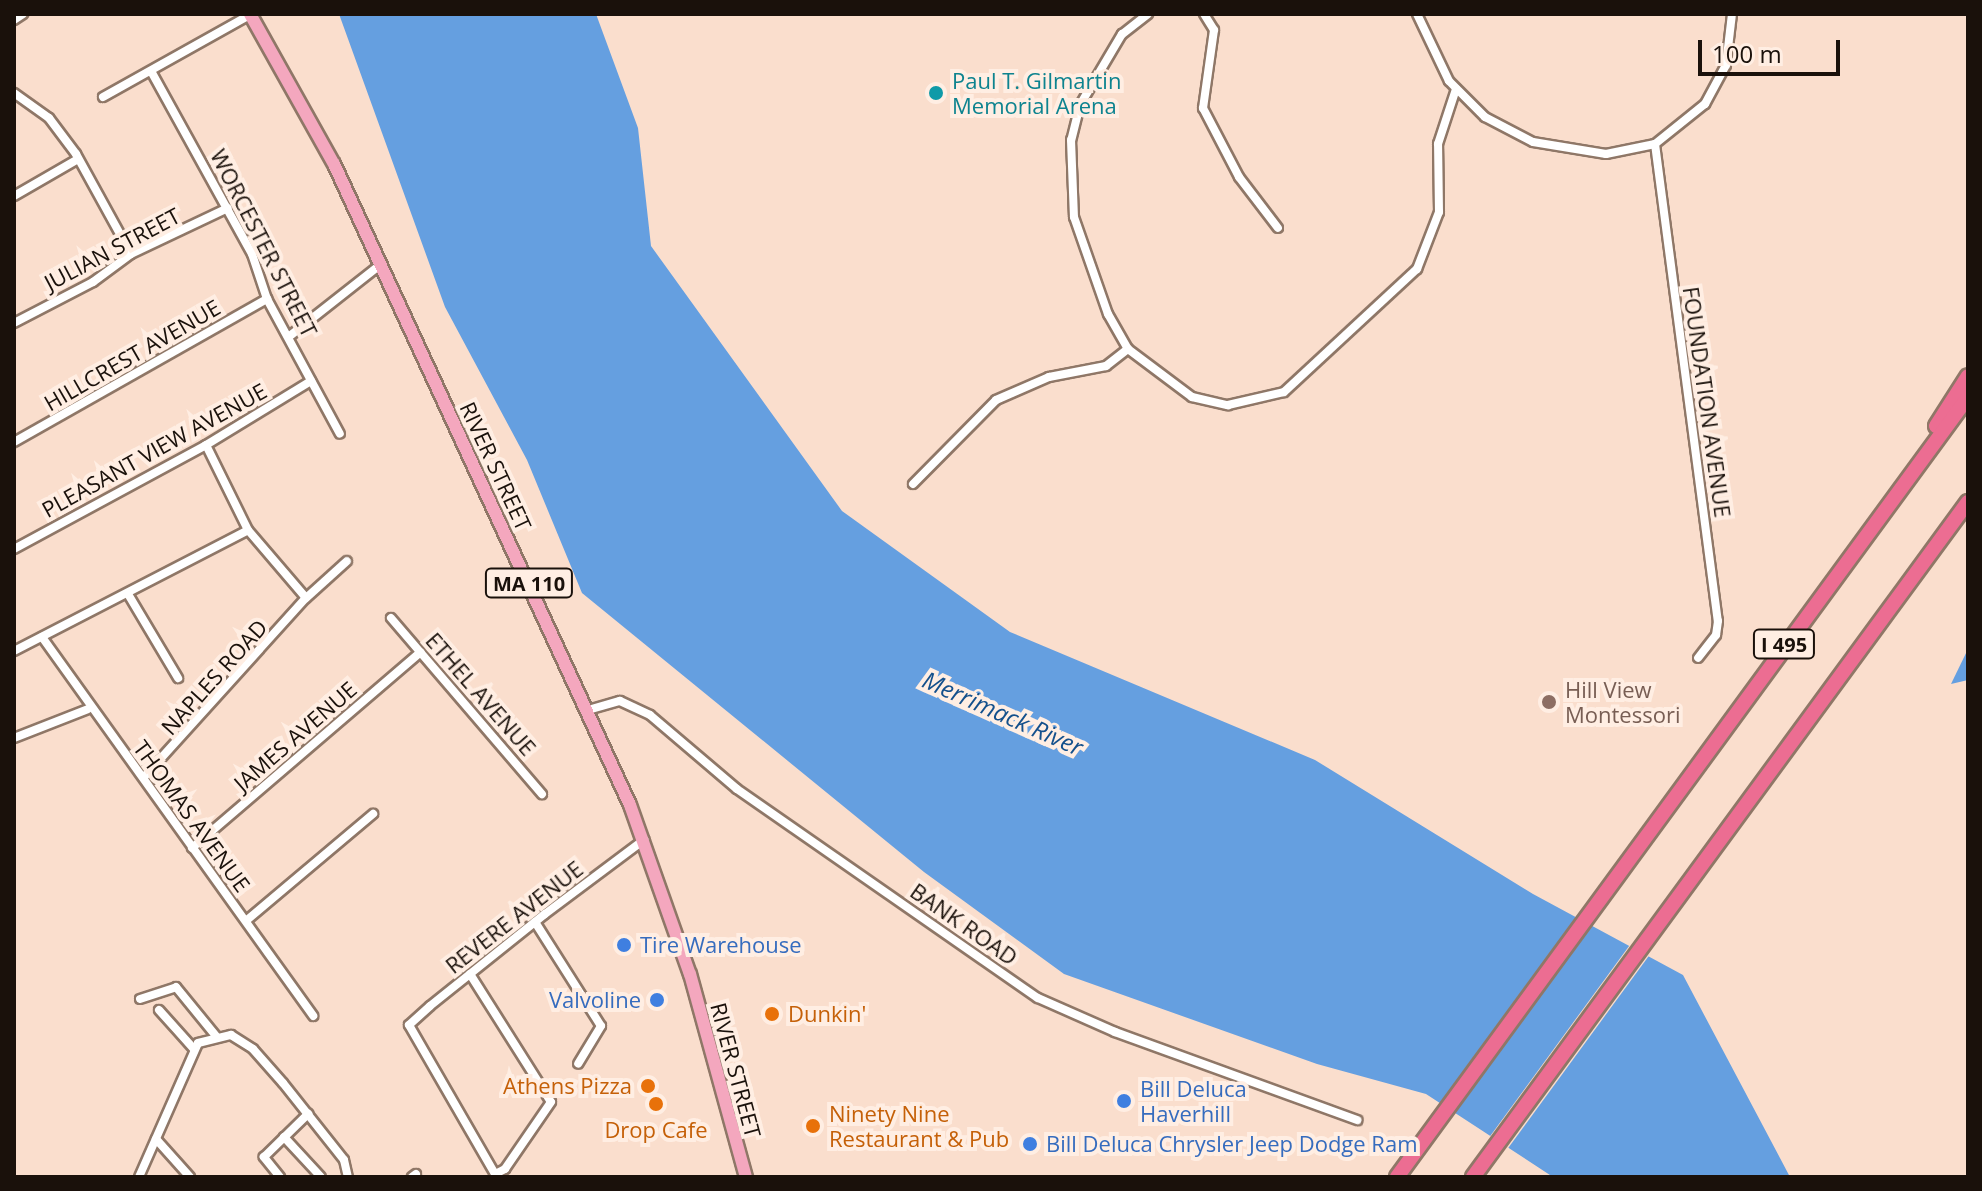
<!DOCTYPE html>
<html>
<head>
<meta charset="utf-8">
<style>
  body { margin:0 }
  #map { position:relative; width:1982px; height:1191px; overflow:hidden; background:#fadecd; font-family:"Open Sans",sans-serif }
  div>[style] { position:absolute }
  .water>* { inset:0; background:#659fe0 }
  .pier>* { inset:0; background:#fadecd }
  .roads { filter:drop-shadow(2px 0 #8f7767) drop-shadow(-2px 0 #8f7767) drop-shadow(0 2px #8f7767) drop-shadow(0 -2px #8f7767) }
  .street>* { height:8px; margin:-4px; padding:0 4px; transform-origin:4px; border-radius:4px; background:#fff }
  .primary>* { height:12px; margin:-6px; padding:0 6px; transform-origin:6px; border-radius:6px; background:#f4a7be }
  .highway>* { height:14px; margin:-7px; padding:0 7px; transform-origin:7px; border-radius:7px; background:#ec6d92 }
  .dots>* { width:22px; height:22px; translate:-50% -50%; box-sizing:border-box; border:4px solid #ffeee3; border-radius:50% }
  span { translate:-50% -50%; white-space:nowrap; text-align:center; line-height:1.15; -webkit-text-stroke:8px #ffeee3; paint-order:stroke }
  .shield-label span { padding:2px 6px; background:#ffeee3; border:2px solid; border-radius:6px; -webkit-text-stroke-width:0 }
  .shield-label { font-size:20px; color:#1a110b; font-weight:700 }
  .culture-label { font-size:22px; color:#0d838f }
  .left { translate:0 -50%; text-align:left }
  .street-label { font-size:22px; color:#1a110b }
  .education-label { font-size:22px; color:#785e54 }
  .shop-label { font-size:22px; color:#366cbe }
  .right { translate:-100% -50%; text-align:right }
  .food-label { font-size:22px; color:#c56008 }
  .water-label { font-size:24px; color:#14508c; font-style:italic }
  .frame { position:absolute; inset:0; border:16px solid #1a110b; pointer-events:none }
  .scale { position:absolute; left:1698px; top:40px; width:142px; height:36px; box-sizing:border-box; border:4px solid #1a110b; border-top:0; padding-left:10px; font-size:24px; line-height:28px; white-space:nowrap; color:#1a110b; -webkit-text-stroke:6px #ffeee3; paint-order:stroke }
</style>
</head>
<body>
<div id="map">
  <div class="water">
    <div style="clip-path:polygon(339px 14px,596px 14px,638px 128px,651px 246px,842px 511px,1010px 632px,1315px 760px,1533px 894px,1683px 975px,1790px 1177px,1553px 1177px,1426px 1094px,1317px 1064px,1064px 974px,924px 872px,582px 593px,527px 460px,445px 307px)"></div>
    <div style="clip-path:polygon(1968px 649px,1968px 680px,1951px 684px)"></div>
  </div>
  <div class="pier">
    <div style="clip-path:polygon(1632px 942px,1651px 953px,1506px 1151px,1488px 1139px)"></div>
  </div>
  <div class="roads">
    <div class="street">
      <div style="left:1148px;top:14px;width:33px;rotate:142deg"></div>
      <div style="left:1122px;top:34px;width:82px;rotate:120.6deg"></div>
      <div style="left:1080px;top:105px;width:36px;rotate:104deg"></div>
      <div style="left:1071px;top:140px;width:77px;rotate:87.8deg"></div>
      <div style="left:1074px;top:217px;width:103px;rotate:70.7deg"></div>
      <div style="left:1108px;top:314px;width:40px;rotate:60.3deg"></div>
      <div style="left:1128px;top:349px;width:80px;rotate:36.9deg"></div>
      <div style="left:1192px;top:397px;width:37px;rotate:13deg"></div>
      <div style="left:1228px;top:405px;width:57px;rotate:-13.1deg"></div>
      <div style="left:1284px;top:392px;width:181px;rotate:-42.8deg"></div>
      <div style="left:1417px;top:269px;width:61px;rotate:-68.9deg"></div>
      <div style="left:1439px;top:212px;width:68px;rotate:-90.8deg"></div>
      <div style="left:1438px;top:144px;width:58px;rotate:-71.9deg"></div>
      <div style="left:1204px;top:14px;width:19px;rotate:58deg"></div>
      <div style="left:1214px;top:30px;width:79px;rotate:98deg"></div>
      <div style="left:1203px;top:108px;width:78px;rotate:62.4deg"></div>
      <div style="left:1239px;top:177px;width:64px;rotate:52.6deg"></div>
      <div style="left:1417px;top:14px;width:74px;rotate:64.5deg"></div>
      <div style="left:1449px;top:81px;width:51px;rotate:45deg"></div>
      <div style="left:1485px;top:117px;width:54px;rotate:27.5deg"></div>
      <div style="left:1533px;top:142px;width:74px;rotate:9.3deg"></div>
      <div style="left:1606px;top:154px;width:50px;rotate:-11.5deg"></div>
      <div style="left:1655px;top:144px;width:64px;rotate:-38.7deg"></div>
      <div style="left:1705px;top:104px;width:44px;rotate:-61.7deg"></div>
      <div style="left:1726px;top:65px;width:51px;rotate:-83.3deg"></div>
      <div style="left:14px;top:20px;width:11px;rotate:-34deg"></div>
      <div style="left:151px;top:71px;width:209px;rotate:61.1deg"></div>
      <div style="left:252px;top:254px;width:47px;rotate:71.6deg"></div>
      <div style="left:267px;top:299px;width:153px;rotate:61.6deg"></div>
      <div style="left:14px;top:93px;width:43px;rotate:35.5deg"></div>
      <div style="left:49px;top:118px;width:45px;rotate:53.1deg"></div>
      <div style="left:76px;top:154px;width:114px;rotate:61.2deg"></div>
      <div style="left:103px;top:97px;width:168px;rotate:-29.2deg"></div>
      <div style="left:1655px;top:144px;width:481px;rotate:82.5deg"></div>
      <div style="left:1718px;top:621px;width:14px;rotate:98deg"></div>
      <div style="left:1716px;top:635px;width:29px;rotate:128deg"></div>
      <div style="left:14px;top:196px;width:74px;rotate:-30deg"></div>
      <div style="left:14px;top:323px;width:89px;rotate:-27.4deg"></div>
      <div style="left:93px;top:282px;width:47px;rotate:-36.4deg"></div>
      <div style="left:131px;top:254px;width:107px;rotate:-25.4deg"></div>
      <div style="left:291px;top:335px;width:113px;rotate:-38.2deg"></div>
      <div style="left:14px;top:442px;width:291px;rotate:-29.5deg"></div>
      <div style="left:206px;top:445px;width:95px;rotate:63.7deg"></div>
      <div style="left:248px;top:530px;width:89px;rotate:49.5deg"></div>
      <div style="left:913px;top:484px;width:118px;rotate:-45.3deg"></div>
      <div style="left:996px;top:400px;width:58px;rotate:-23.5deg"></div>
      <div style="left:1049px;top:377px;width:58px;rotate:-10.9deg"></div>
      <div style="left:1106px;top:366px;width:28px;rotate:-38deg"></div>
      <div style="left:14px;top:549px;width:218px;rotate:-28.4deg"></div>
      <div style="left:206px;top:445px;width:123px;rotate:-31.4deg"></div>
      <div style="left:128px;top:594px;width:98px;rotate:59.2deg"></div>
      <div style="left:391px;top:618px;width:232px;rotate:49.4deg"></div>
      <div style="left:42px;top:637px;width:466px;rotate:54.4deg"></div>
      <div style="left:14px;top:651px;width:263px;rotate:-27.3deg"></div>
      <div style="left:588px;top:710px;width:33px;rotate:-16deg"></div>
      <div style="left:620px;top:701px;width:33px;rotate:25deg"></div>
      <div style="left:650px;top:715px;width:114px;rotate:40.4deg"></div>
      <div style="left:737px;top:789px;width:366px;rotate:34.8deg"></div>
      <div style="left:1038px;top:998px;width:84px;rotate:23.8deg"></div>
      <div style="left:1115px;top:1032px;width:258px;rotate:20deg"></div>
      <div style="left:14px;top:738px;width:79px;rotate:-21.4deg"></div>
      <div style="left:144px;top:777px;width:241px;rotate:-47.9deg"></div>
      <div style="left:306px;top:598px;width:55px;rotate:-42.1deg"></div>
      <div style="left:192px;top:848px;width:301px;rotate:-40.6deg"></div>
      <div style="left:247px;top:920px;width:165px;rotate:-40.1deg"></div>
      <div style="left:535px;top:922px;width:123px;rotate:57.6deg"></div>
      <div style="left:601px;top:1026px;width:44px;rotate:121.2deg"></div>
      <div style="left:470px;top:974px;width:151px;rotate:57.7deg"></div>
      <div style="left:551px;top:1102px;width:81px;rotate:124.5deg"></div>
      <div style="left:505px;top:1169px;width:11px;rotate:153deg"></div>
      <div style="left:495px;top:1174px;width:172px;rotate:-120deg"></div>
      <div style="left:409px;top:1025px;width:28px;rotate:-42deg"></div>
      <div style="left:430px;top:1006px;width:147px;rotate:-38.7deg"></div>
      <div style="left:545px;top:914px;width:124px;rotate:-36.8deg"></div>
      <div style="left:140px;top:999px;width:38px;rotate:-18deg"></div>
      <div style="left:176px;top:987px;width:63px;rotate:50.8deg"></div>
      <div style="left:159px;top:1010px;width:52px;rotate:48.1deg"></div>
      <div style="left:284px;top:1137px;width:54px;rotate:47.2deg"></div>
      <div style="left:156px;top:1139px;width:51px;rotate:48.2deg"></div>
      <div style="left:139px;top:1177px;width:146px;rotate:-66.2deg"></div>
      <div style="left:198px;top:1043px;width:34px;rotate:-14deg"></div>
      <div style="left:231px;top:1035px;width:26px;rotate:32deg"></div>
      <div style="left:253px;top:1049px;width:45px;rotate:48.6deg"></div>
      <div style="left:283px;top:1083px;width:98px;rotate:51.6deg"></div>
      <div style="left:344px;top:1160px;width:17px;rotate:77deg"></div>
      <div style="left:280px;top:1177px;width:26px;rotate:-129deg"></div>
      <div style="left:264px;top:1157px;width:62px;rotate:-44.3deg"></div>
      <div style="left:412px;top:1177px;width:5px;rotate:-37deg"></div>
    </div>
    <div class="primary">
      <div style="left:250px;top:14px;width:172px;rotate:60.8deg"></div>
      <div style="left:334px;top:164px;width:706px;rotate:65.21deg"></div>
      <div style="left:630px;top:805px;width:179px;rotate:70.5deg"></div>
      <div style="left:690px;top:974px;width:211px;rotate:74.6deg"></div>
    </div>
    <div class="highway">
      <div style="left:1936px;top:426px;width:59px;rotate:-57.4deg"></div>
      <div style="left:1397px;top:1177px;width:967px;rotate:-53.79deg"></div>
      <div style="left:1473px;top:1177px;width:837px;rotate:-53.75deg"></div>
    </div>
  </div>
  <div class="dots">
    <div style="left:936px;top:93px;background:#0f9aa8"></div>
    <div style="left:1549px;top:702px;background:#8d6e63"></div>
    <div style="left:624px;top:945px;background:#3f7fe0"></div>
    <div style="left:657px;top:1000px;background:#3f7fe0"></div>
    <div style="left:772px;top:1014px;background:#e8710a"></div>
    <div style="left:648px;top:1086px;background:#e8710a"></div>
    <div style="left:1124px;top:1101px;background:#3f7fe0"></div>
    <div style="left:656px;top:1104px;background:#e8710a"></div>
    <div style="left:813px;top:1126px;background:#e8710a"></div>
    <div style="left:1030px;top:1144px;background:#3f7fe0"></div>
  </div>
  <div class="shield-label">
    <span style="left:529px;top:583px">MA 110</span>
    <span style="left:1784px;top:644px">I 495</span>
  </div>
  <div class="culture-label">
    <span class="left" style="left:952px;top:93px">Paul T. Gilmartin<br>Memorial Arena</span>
  </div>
  <div class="street-label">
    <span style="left:264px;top:243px;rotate:63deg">WORCESTER STREET</span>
    <span style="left:112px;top:249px;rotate:-28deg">JULIAN STREET</span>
    <span style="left:132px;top:355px;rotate:-30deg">HILLCREST AVENUE</span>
    <span style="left:1707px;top:402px;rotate:82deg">FOUNDATION AVENUE</span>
    <span style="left:154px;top:450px;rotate:-29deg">PLEASANT VIEW AVENUE</span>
    <span style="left:496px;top:466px;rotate:65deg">RIVER STREET</span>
    <span style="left:214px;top:677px;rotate:-48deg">NAPLES ROAD</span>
    <span style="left:481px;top:694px;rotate:49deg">ETHEL AVENUE</span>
    <span style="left:295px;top:736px;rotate:-41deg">JAMES AVENUE</span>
    <span style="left:192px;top:816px;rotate:54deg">THOMAS AVENUE</span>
    <span style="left:514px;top:917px;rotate:-38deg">REVERE AVENUE</span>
    <span style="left:964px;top:924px;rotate:35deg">BANK ROAD</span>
    <span style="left:736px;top:1070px;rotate:75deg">RIVER STREET</span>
  </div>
  <div class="education-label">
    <span class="left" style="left:1565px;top:702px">Hill View<br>Montessori</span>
  </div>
  <div class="shop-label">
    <span class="left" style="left:640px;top:945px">Tire Warehouse</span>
    <span class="right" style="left:641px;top:1000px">Valvoline</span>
    <span class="left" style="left:1140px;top:1101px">Bill Deluca<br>Haverhill</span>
    <span class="left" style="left:1046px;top:1144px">Bill Deluca Chrysler Jeep Dodge Ram</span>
  </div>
  <div class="food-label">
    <span class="left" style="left:788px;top:1014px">Dunkin'</span>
    <span class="right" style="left:632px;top:1086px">Athens Pizza</span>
    <span class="left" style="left:829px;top:1126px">Ninety Nine<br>Restaurant &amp; Pub</span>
    <span style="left:656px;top:1130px">Drop Cafe</span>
  </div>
  <div class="water-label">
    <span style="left:1003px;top:713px;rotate:24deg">Merrimack River</span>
  </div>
  <div class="frame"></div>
  <div class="scale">100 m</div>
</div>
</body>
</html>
